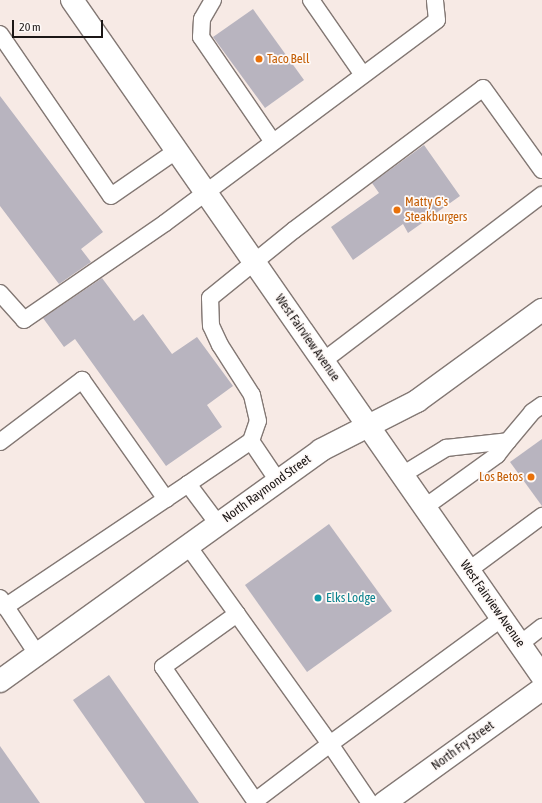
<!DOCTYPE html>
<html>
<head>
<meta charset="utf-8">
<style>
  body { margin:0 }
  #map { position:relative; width:542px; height:803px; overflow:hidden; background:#f7eae5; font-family:"Asap Condensed",sans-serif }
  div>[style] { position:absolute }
  .building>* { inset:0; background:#b8b4bf }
  .roads { filter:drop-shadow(1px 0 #837874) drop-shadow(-1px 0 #837874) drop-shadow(0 1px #837874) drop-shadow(0 -1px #837874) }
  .lane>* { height:16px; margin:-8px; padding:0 8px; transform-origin:8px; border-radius:8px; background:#fff }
  .street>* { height:22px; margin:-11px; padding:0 11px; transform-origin:11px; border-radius:11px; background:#fff }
  .primary>* { height:22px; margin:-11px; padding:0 11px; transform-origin:11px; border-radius:11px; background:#fff }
  .dots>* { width:11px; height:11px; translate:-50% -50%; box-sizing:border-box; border:2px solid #fef9f7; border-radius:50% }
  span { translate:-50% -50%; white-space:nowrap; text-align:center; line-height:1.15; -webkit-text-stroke:3.5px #fef9f7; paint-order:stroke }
  .food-label { font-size:13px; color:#c56008 }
  .left { translate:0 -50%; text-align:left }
  .right { translate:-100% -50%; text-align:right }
  .street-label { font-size:13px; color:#1c1716 }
  .culture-label { font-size:13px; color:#0d838f }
  .scale { position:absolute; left:12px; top:20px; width:91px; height:18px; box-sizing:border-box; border:2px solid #1c1716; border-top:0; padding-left:5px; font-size:12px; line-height:14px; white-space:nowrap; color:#1c1716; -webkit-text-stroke:3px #fef9f7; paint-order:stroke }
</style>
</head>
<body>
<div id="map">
  <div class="building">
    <div style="clip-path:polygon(253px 9px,304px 80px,265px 108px,213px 37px)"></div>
    <div style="clip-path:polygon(0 96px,103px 232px,81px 249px,91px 262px,59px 284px,0 206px)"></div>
    <div style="clip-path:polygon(424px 145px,460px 196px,408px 233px,403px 224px,353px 260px,331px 227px,379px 193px,372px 183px)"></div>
    <div style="clip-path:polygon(102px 278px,134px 321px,143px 314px,172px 354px,197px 337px,233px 386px,207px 405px,222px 427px,166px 466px,75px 339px,64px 347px,43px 318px)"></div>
    <div style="clip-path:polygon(542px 439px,542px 506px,510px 462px)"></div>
    <div style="clip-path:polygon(329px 524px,392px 611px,307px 672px,245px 585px)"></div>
    <div style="clip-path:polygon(109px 675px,199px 803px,145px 803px,73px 700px)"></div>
    <div style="clip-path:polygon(0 746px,40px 803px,0 803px)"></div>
  </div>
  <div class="roads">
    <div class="lane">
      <div style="left:213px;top:0;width:22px;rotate:120deg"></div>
      <div style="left:202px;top:19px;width:18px;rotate:93deg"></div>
      <div style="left:201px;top:37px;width:127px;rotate:55.6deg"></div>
      <div style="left:311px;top:0;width:91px;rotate:55.3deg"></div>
      <div style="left:0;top:34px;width:196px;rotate:55.6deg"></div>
      <div style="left:111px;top:196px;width:79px;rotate:-34.7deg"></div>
      <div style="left:0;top:293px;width:36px;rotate:48deg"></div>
      <div style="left:24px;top:320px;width:171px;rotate:-34.5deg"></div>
      <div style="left:165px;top:223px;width:339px;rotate:-36.7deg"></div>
      <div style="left:437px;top:20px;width:20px;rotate:-96deg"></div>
      <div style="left:323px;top:361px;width:275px;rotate:-37.2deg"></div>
      <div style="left:251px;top:441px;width:48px;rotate:56deg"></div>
      <div style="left:0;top:442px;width:103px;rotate:-37.1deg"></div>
      <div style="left:82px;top:380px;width:146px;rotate:54.8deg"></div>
      <div style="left:402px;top:475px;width:52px;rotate:-31.5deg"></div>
      <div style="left:446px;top:448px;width:62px;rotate:-6.4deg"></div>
      <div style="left:508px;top:441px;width:38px;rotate:-50deg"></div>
      <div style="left:532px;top:412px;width:12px;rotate:-35deg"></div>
      <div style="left:425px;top:507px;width:89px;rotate:-35.8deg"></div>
      <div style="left:497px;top:455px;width:18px;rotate:-52deg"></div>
      <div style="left:218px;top:524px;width:50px;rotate:-126.9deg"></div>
      <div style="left:188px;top:484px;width:76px;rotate:-34.3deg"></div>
      <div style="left:251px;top:441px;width:21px;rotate:-71deg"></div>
      <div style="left:258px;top:421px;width:27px;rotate:-103deg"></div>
      <div style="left:252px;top:395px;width:59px;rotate:-122.6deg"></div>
      <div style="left:220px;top:345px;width:21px;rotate:-115deg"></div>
      <div style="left:211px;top:326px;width:28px;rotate:-92deg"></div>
      <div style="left:210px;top:298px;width:108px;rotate:-39deg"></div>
      <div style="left:294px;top:230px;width:236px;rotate:-36.9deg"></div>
      <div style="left:483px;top:88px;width:101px;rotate:54.3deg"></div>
      <div style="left:188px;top:546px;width:84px;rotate:54.2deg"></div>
      <div style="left:237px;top:614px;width:91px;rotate:144.4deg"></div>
      <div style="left:163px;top:667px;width:163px;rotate:55.5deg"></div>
      <div style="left:255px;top:801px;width:94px;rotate:-37.2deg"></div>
      <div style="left:330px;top:744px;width:160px;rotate:-125.6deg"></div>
      <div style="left:469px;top:570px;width:91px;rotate:-36.5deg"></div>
      <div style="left:0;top:598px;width:67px;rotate:56.5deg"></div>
      <div style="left:5px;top:607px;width:220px;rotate:-33.9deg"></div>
      <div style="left:520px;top:644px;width:28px;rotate:-38deg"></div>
      <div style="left:370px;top:803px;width:71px;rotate:-124.1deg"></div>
      <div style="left:330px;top:744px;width:213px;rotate:-36.2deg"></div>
    </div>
    <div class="street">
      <div style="left:0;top:681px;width:395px;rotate:-35.7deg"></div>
      <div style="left:321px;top:450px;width:108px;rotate:-27deg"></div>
      <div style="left:417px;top:401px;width:155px;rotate:-36.1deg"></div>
      <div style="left:384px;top:803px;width:195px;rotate:-35.8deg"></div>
    </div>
    <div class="primary">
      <div style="left:72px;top:0;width:823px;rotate:55.19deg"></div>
    </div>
  </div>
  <div class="dots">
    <div style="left:259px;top:59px;background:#e8710a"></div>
    <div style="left:397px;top:210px;background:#e8710a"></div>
    <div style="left:531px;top:477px;background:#e8710a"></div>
    <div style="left:318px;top:598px;background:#0f9aa8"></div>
  </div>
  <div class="food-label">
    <span class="left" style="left:267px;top:59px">Taco Bell</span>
    <span class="left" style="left:405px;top:210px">Matty G's<br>Steakburgers</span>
    <span class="right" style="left:523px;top:477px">Los Betos</span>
  </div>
  <div class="street-label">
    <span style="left:307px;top:338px;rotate:55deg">West Fairview Avenue</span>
    <span style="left:267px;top:489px;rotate:-36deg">North Raymond Street</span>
    <span style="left:492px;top:604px;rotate:55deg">West Fairview Avenue</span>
    <span style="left:463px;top:746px;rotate:-36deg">North Fry Street</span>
  </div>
  <div class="culture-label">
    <span class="left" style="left:326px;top:598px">Elks Lodge</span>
  </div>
  <div class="scale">20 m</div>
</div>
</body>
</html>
